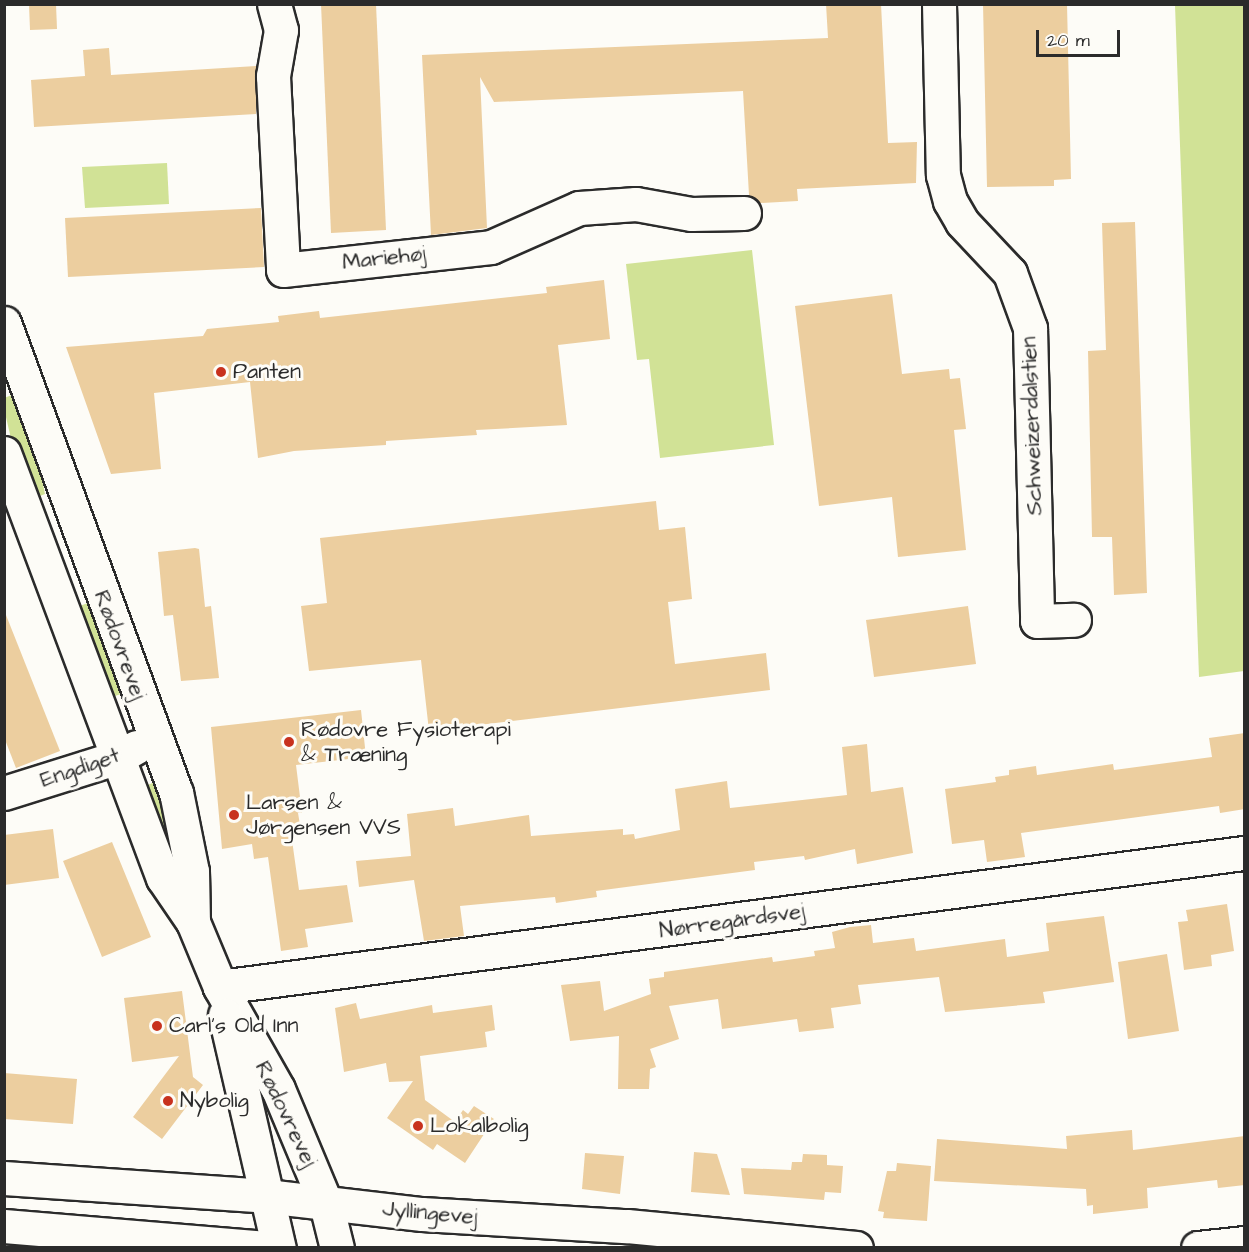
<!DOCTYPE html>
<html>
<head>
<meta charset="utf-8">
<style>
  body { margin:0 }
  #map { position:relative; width:1249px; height:1252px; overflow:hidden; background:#fdfcf7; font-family:"Architects Daughter",sans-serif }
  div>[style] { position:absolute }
  .green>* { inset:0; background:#d1e296 }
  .building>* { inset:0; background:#ecce9f }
  .roads { filter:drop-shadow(2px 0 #2b2b2b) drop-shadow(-2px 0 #2b2b2b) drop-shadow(0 2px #2b2b2b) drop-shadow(0 -2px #2b2b2b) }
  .minor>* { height:33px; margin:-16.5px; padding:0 16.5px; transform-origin:16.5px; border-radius:16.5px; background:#fdfcf7 }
  .dots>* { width:16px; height:16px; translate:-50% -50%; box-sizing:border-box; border:3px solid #fdfcf7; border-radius:50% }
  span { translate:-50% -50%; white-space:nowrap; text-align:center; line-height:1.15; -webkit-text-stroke:6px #fdfcf7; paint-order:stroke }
  .street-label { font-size:22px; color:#2b2b2b }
  .poi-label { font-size:22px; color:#2b2b2b }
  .left { translate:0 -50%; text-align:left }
  .frame { position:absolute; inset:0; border:6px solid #2b2b2b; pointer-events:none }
  .scale { position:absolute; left:1036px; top:30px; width:84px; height:27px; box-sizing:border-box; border:3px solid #2b2b2b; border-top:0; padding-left:8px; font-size:18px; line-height:21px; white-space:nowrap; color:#2b2b2b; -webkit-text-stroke:4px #fdfcf7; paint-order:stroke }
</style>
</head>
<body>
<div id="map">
  <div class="green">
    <div style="clip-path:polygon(1175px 5px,1244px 5px,1244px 671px,1199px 677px)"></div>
    <div style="clip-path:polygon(167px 163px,169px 204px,85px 208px,82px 167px)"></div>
    <div style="clip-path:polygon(752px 250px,774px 445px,660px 458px,649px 359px,637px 360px,626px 264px)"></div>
    <div style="clip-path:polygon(12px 395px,37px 456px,45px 494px,32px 499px,17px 464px,5px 413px,4px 398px)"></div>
    <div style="clip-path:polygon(93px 601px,118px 670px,121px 694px,109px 698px,72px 609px)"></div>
    <div style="clip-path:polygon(160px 780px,177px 859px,172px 863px,145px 786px)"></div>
  </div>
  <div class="building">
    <div style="clip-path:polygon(29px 4px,56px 4px,57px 29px,30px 30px)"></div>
    <div style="clip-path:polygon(321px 4px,376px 4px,386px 230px,331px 233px)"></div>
    <div style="clip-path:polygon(826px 4px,881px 4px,888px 143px,917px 142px,916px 183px,797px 189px,798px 201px,760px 203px,749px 195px,743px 91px,494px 102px,480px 77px,487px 228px,431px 235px,422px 55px,828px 38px)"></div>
    <div style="clip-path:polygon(983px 4px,1067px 4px,1071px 179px,1054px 180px,1054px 186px,987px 187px)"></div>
    <div style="clip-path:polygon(109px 48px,111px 75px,256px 66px,256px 114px,34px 127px,31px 80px,85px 76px,83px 50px)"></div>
    <div style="clip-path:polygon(261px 208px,264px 267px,68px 277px,65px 218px)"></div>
    <div style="clip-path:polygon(1135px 222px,1147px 593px,1114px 595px,1112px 537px,1092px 537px,1088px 351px,1106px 350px,1102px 223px)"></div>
    <div style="clip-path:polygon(604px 280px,610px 339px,558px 345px,567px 425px,476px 430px,477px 435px,386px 441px,386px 445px,294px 451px,258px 458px,250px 382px,154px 393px,161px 469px,111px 474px,66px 347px,203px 336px,207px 329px,279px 322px,278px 316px,319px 311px,320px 318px,547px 293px,546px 287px)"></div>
    <div style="clip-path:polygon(892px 294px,902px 374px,949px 369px,950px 379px,960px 378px,966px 429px,954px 430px,966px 550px,898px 557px,892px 497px,819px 506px,795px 306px)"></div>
    <div style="clip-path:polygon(656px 501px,659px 530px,685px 527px,692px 599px,668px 602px,675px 664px,766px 653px,770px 690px,429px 731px,421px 660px,309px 671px,301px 606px,327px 603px,320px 538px)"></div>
    <div style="clip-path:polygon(195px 548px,199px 549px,205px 607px,211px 606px,219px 678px,181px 681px,173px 615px,164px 616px,158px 552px)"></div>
    <div style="clip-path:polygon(968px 606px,976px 664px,874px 677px,866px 620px)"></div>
    <div style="clip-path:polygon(4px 610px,60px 751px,16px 768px,4px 737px)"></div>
    <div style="clip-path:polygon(361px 710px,366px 757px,296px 765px,302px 813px,298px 813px,301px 831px,291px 833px,299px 890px,347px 885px,353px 922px,305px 929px,308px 947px,281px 951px,268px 857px,254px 859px,252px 844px,222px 849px,211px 727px)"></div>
    <div style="clip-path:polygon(1245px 733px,1245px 809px,1220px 813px,1219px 806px,1021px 833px,1025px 857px,987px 862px,984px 840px,952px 844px,945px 789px,996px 782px,995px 777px,1009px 775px,1009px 770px,1036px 766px,1037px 775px,1113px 764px,1114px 770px,1212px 757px,1209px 738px)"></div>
    <div style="clip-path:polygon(867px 744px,871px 792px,903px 787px,913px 853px,857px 864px,855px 849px,805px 860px,804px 856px,754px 862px,755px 870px,596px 891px,597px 897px,556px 903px,555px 897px,460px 906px,464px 936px,424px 941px,414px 880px,359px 887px,356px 861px,411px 856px,407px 814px,453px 808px,455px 826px,529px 815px,531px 836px,623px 829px,623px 835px,634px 834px,635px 839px,680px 830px,675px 789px,727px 781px,730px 808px,847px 795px,842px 747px)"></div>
    <div style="clip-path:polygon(53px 829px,59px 878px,4px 885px,4px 835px)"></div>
    <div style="clip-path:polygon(112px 842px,151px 937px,102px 957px,63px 861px)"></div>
    <div style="clip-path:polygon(1227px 904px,1234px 951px,1211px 955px,1212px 966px,1184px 970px,1178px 922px,1188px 921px,1186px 910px)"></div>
    <div style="clip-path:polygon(1104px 916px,1114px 982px,1043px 992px,1045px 1003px,945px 1012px,939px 977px,858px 985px,861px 1004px,831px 1008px,834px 1028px,799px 1032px,797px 1019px,722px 1029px,718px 999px,669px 1006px,679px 1039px,650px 1049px,656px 1067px,650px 1069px,649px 1089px,618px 1089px,619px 1036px,570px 1041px,561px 985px,600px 981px,604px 1011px,651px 994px,649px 979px,664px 977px,664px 972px,772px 957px,773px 962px,815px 956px,814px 951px,835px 948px,832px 932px,850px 927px,871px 925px,873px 943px,914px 938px,916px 951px,1005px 939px,1007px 957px,1049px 951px,1046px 923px)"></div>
    <div style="clip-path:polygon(1167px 954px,1179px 1031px,1128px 1039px,1118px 962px)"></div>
    <div style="clip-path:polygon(182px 991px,193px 1077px,203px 1085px,162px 1139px,133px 1117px,179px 1056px,132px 1062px,124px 998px)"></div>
    <div style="clip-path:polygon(356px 1003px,360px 1019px,432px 1005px,433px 1013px,492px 1005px,495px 1030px,485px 1032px,487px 1047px,420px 1056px,425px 1100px,455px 1122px,463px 1110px,468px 1114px,474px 1106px,494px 1119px,465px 1163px,437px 1144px,433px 1150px,387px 1118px,413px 1081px,389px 1082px,386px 1063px,344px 1072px,335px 1008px)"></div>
    <div style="clip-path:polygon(4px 1073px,77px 1079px,73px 1124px,4px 1119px)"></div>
    <div style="clip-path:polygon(1132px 1130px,1133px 1150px,1245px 1136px,1245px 1185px,1218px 1188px,1217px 1180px,1147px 1188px,1148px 1208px,1093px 1214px,1093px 1205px,1087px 1206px,1086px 1189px,934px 1181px,937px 1139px,1067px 1149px,1066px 1136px)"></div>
    <div style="clip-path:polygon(694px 1152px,717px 1154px,730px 1195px,691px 1192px)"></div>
    <div style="clip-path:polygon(585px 1153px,624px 1156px,620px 1194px,582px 1189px)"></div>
    <div style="clip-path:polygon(803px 1154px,827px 1155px,827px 1165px,843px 1166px,841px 1193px,825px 1192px,824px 1200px,744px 1194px,741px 1168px,791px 1170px,792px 1162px,802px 1162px)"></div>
    <div style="clip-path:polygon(897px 1163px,931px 1166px,927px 1221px,883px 1218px,884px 1212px,878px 1211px,887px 1171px,896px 1171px)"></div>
  </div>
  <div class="roads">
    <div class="minor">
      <div style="left:274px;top:4px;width:27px;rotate:75deg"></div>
      <div style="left:281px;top:30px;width:47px;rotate:99.9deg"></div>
      <div style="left:273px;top:76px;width:194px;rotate:87deg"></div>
      <div style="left:283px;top:270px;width:209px;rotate:-6.3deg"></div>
      <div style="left:491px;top:247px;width:96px;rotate:-23.9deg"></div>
      <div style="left:579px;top:208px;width:57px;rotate:-4deg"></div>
      <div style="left:636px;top:204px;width:56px;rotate:10.3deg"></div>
      <div style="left:691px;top:214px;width:53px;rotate:-1.1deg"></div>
      <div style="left:939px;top:4px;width:171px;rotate:88.7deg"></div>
      <div style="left:943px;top:175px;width:27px;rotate:75deg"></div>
      <div style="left:950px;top:201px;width:24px;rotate:60deg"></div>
      <div style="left:962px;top:222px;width:70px;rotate:46.7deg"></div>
      <div style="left:1010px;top:273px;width:59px;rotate:70deg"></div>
      <div style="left:1030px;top:328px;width:293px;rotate:88.6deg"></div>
      <div style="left:1037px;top:621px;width:37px;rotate:-2deg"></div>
      <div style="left:4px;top:323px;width:500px;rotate:69.9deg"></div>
      <div style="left:176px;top:792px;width:81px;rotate:78.6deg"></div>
      <div style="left:192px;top:871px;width:51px;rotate:88.9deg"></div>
      <div style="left:4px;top:453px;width:454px;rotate:69.5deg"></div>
      <div style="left:163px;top:878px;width:53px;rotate:55.7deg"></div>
      <div style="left:193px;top:922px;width:70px;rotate:67.4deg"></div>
      <div style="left:220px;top:987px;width:117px;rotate:60.4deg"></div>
      <div style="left:278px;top:1089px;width:125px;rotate:67.3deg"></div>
      <div style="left:326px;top:1204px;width:45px;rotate:76deg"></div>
      <div style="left:4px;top:793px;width:121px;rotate:-17.4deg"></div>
      <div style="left:119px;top:757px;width:20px;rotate:-30deg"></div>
      <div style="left:220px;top:987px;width:1033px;rotate:-7.46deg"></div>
      <div style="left:225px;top:1015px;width:239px;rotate:77deg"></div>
      <div style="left:4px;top:1178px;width:263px;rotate:3.9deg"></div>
      <div style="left:266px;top:1196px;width:157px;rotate:6.6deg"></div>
      <div style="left:422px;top:1214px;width:205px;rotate:3.4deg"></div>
      <div style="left:627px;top:1226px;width:230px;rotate:5.5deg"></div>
      <div style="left:4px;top:1226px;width:263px;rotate:4.8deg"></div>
      <div style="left:1198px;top:1248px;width:46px;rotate:-6.2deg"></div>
    </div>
  </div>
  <div class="dots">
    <div style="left:221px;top:372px;background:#c8321e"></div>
    <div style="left:289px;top:742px;background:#c8321e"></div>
    <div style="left:234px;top:815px;background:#c8321e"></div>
    <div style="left:157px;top:1026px;background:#c8321e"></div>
    <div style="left:168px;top:1101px;background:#c8321e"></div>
    <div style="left:418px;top:1126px;background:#c8321e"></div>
  </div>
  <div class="street-label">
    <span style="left:384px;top:258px;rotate:-6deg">Mariehøj</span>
    <span style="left:1032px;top:426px;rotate:-92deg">Schweizerdalstien</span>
    <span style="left:120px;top:645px;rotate:70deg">Rødovrevej</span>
    <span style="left:80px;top:768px;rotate:-19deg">Engdiget</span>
    <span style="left:732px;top:921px;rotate:-8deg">Nørregårdsvej</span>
    <span style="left:286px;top:1114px;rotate:64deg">Rødovrevej</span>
    <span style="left:430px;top:1213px;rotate:5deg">Jyllingevej</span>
  </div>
  <div class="poi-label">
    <span class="left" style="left:233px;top:372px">Panten</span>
    <span class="left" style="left:301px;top:742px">Rødovre Fysioterapi<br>&amp; Træning</span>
    <span class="left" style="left:246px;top:815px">Larsen &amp;<br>Jørgensen VVS</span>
    <span class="left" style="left:169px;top:1026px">Carl's Old Inn</span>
    <span class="left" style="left:180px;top:1101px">Nybolig</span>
    <span class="left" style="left:430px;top:1126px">Lokalbolig</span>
  </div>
  <div class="frame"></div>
  <div class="scale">20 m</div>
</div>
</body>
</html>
